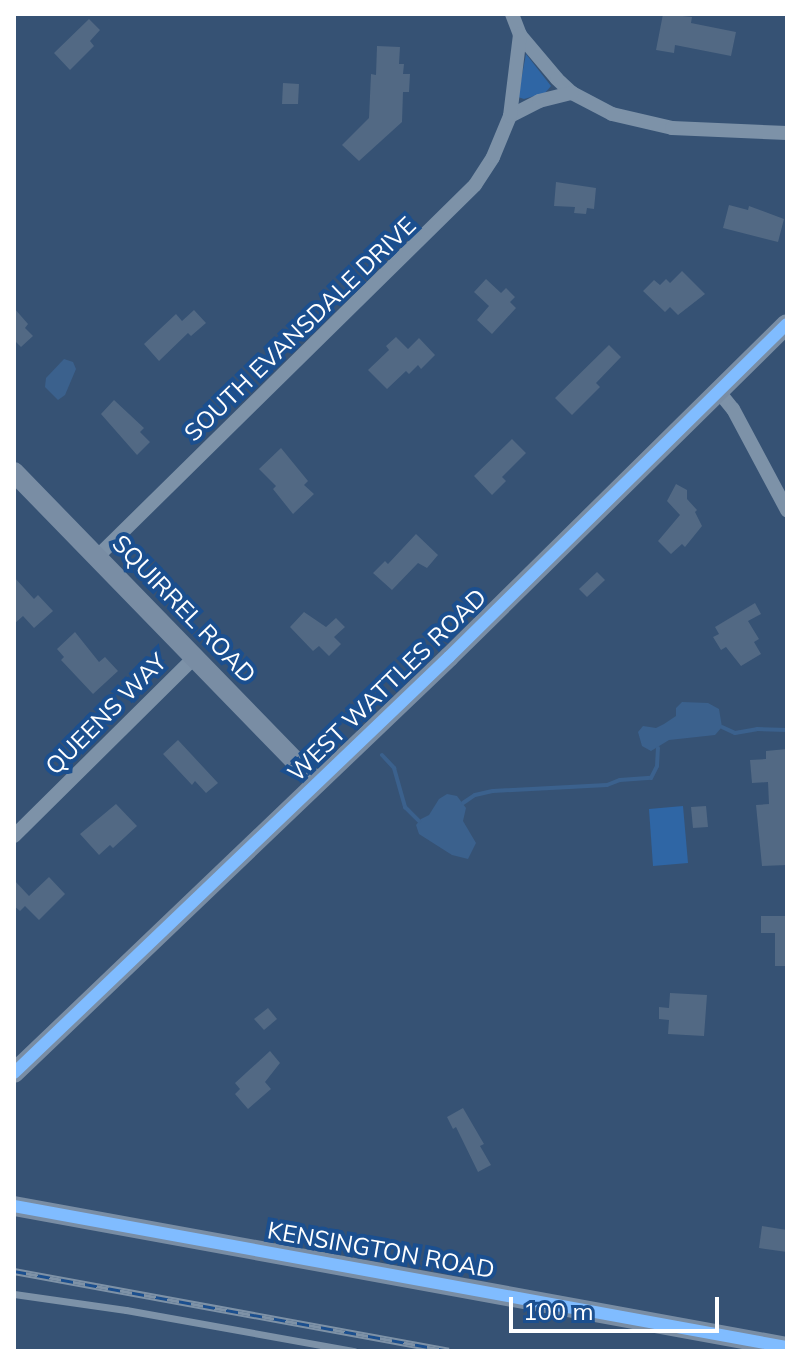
<!DOCTYPE html>
<html>
<head>
<meta charset="utf-8">
<style>
  body { margin:0 }
  #map { position:relative; width:801px; height:1365px; overflow:hidden; background:#365274; font-family:Mulish,sans-serif }
  div>[style] { position:absolute }
  .green>* { inset:0; background:#2f66a5 }
  .water>* { inset:0; background:#3b618d }
  .stream>* { height:4px; margin:-2px; padding:0 2px; transform-origin:2px; border-radius:2px; background:#3b618d }
  .building>* { inset:0; background:#526984 }
  .lane>* { height:7px; margin:-3.5px; padding:0 3.5px; transform-origin:3.5px; border-radius:3.5px; background:#7d92a8 }
  .street>* { height:14px; margin:-7px; padding:0 7px; transform-origin:7px; border-radius:7px; background:#7d92a8 }
  .secondary>* { height:20px; margin:-10px; padding:0 10px; transform-origin:10px; border-radius:10px; background:#798da4 }
  .rail>* { height:7px; margin-top:-3.5px; transform-origin:0; background:repeating-linear-gradient(90deg,#1b4f8f 0 12px,#7e92a7 0 24px); box-sizing:border-box; border-block:2px solid #7e92a7 }
  .cycleway>* { height:12px; margin:-6px; padding:0 6px; transform-origin:6px; border-radius:6px; background:#80bcff }
  span { translate:-50% -50%; white-space:nowrap; text-align:center; line-height:1.15; -webkit-text-stroke:8px #1b4f8f; paint-order:stroke }
  .street-label { font-size:24px; color:#fff }
  .frame { position:absolute; inset:0; border:16px solid #fff; pointer-events:none }
  .scale { position:absolute; left:509px; top:1297px; width:210px; height:36px; box-sizing:border-box; border:4px solid #fff; border-top:0; padding-left:10px; font-size:24px; line-height:28px; white-space:nowrap; color:#fff; -webkit-text-stroke:6px #1b4f8f; paint-order:stroke }
</style>
</head>
<body>
<div id="map">
  <div class="green">
    <div style="clip-path:polygon(526px 54px,551px 86px,545px 93px,524px 99px,518px 97px)"></div>
    <div style="clip-path:polygon(683px 806px,688px 863px,653px 866px,649px 809px)"></div>
  </div>
  <div class="water">
    <div style="clip-path:polygon(64px 359px,73px 362px,76px 369px,65px 395px,58px 400px,45px 387px,46px 378px)"></div>
    <div style="clip-path:polygon(682px 702px,708px 703px,719px 709px,722px 727px,715px 735px,669px 740px,651px 751px,642px 746px,638px 732px,643px 726px,656px 728px,664px 724px,676px 716px,676px 708px)"></div>
    <div style="clip-path:polygon(447px 794px,457px 796px,466px 808px,463px 821px,476px 843px,468px 859px,452px 855px,419px 834px,416px 825px,421px 819px,429px 815px,439px 799px)"></div>
  </div>
  <div class="stream">
    <div style="left:722px;top:727px;width:14px;rotate:25deg"></div>
    <div style="left:735px;top:733px;width:22px;rotate:-10deg"></div>
    <div style="left:757px;top:729px;width:30px;rotate:2deg"></div>
    <div style="left:382px;top:755px;width:18px;rotate:47deg"></div>
    <div style="left:394px;top:768px;width:41px;rotate:74.2deg"></div>
    <div style="left:405px;top:807px;width:20px;rotate:45deg"></div>
    <div style="left:463px;top:803px;width:14px;rotate:-34deg"></div>
    <div style="left:475px;top:795px;width:18px;rotate:-13deg"></div>
    <div style="left:493px;top:791px;width:114px;rotate:-3deg"></div>
    <div style="left:607px;top:785px;width:14px;rotate:-21deg"></div>
    <div style="left:620px;top:780px;width:31px;rotate:-4deg"></div>
    <div style="left:651px;top:778px;width:13px;rotate:-63deg"></div>
    <div style="left:657px;top:766px;width:18px;rotate:-87deg"></div>
  </div>
  <div class="building">
    <div style="clip-path:polygon(663px 14px,692px 17px,691px 23px,736px 32px,731px 56px,675px 45px,674px 53px,656px 50px)"></div>
    <div style="clip-path:polygon(89px 19px,100px 30px,90px 41px,94px 46px,70px 70px,54px 53px)"></div>
    <div style="clip-path:polygon(377px 46px,400px 47px,399px 64px,404px 64px,403px 74px,410px 74px,409px 92px,403px 92px,402px 122px,359px 161px,342px 145px,369px 118px,371px 74px,376px 75px)"></div>
    <div style="clip-path:polygon(283px 83px,299px 84px,298px 104px,282px 104px)"></div>
    <div style="clip-path:polygon(556px 182px,596px 188px,594px 209px,587px 208px,586px 214px,574px 213px,575px 207px,554px 206px)"></div>
    <div style="clip-path:polygon(729px 205px,748px 210px,749px 206px,784px 219px,778px 242px,723px 228px)"></div>
    <div style="clip-path:polygon(682px 271px,705px 294px,678px 315px,670px 307px,665px 312px,643px 291px,654px 280px,660px 285px,666px 279px,670px 283px)"></div>
    <div style="clip-path:polygon(486px 279px,501px 293px,506px 288px,515px 297px,510px 302px,516px 308px,492px 334px,477px 320px,489px 306px,474px 292px)"></div>
    <div style="clip-path:polygon(14px 308px,28px 324px,25px 328px,33px 336px,21px 347px,14px 340px)"></div>
    <div style="clip-path:polygon(194px 310px,206px 323px,191px 336px,188px 333px,159px 361px,144px 344px,176px 314px,182px 321px)"></div>
    <div style="clip-path:polygon(396px 337px,408px 349px,419px 338px,435px 355px,421px 369px,418px 365px,409px 374px,406px 371px,387px 389px,368px 370px,389px 350px,386px 346px)"></div>
    <div style="clip-path:polygon(609px 345px,621px 357px,596px 383px,600px 387px,572px 415px,555px 398px)"></div>
    <div style="clip-path:polygon(114px 400px,144px 428px,140px 432px,150px 442px,137px 455px,101px 414px)"></div>
    <div style="clip-path:polygon(512px 439px,526px 453px,502px 477px,506px 481px,492px 495px,474px 476px)"></div>
    <div style="clip-path:polygon(281px 448px,308px 481px,304px 485px,314px 494px,293px 514px,273px 489px,276px 486px,259px 469px)"></div>
    <div style="clip-path:polygon(676px 484px,687px 490px,687px 499px,697px 510px,695px 512px,702px 526px,685px 547px,682px 544px,671px 554px,658px 541px,680px 515px,667px 501px)"></div>
    <div style="clip-path:polygon(416px 534px,438px 555px,427px 568px,418px 563px,392px 590px,373px 573px,385px 561px,388px 564px)"></div>
    <div style="clip-path:polygon(597px 572px,605px 580px,587px 597px,579px 589px)"></div>
    <div style="clip-path:polygon(14px 577px,34px 599px,38px 595px,53px 611px,34px 628px,23px 616px,14px 624px)"></div>
    <div style="clip-path:polygon(755px 603px,761px 614px,748px 621px,759px 639px,754px 642px,761px 654px,741px 666px,726px 647px,721px 650px,713px 637px,719px 634px,715px 627px)"></div>
    <div style="clip-path:polygon(304px 612px,326px 627px,336px 618px,345px 627px,334px 637px,341px 644px,329px 656px,319px 646px,313px 651px,290px 627px)"></div>
    <div style="clip-path:polygon(75px 632px,99px 662px,105px 657px,118px 671px,93px 694px,61px 660px,64px 657px,57px 649px)"></div>
    <div style="clip-path:polygon(178px 740px,218px 783px,206px 793px,195px 781px,192px 785px,163px 754px)"></div>
    <div style="clip-path:polygon(787px 749px,787px 865px,762px 866px,756px 805px,769px 804px,768px 782px,752px 783px,750px 760px,766px 759px,766px 751px)"></div>
    <div style="clip-path:polygon(116px 804px,137px 826px,113px 848px,110px 845px,99px 855px,80px 834px)"></div>
    <div style="clip-path:polygon(706px 806px,708px 827px,693px 828px,691px 807px)"></div>
    <div style="clip-path:polygon(49px 877px,65px 894px,39px 920px,25px 906px,20px 911px,14px 906px,14px 880px,29px 896px)"></div>
    <div style="clip-path:polygon(761px 916px,787px 916px,787px 966px,775px 966px,775px 933px,761px 933px)"></div>
    <div style="clip-path:polygon(670px 993px,707px 995px,704px 1036px,668px 1034px,669px 1020px,659px 1019px,659px 1007px,669px 1008px)"></div>
    <div style="clip-path:polygon(268px 1008px,277px 1019px,264px 1030px,254px 1019px)"></div>
    <div style="clip-path:polygon(270px 1051px,280px 1063px,265px 1082px,271px 1089px,248px 1109px,235px 1094px,240px 1089px,235px 1083px)"></div>
    <div style="clip-path:polygon(463px 1108px,484px 1144px,480px 1146px,491px 1165px,478px 1172px,456px 1127px,453px 1129px,447px 1117px)"></div>
    <div style="clip-path:polygon(762px 1226px,787px 1230px,787px 1252px,759px 1248px)"></div>
  </div>
  <div class="lane">
    <div style="left:14px;top:1294px;width:113px;rotate:8.1deg"></div>
    <div style="left:126px;top:1310px;width:232px;rotate:10.2deg"></div>
  </div>
  <div class="street">
    <div style="left:512px;top:14px;width:22px;rotate:69deg"></div>
    <div style="left:520px;top:35px;width:57px;rotate:49.9deg"></div>
    <div style="left:557px;top:79px;width:21px;rotate:43deg"></div>
    <div style="left:572px;top:93px;width:45px;rotate:27.7deg"></div>
    <div style="left:612px;top:114px;width:62px;rotate:13.1deg"></div>
    <div style="left:672px;top:128px;width:115px;rotate:2.5deg"></div>
    <div style="left:510px;top:116px;width:33px;rotate:-27deg"></div>
    <div style="left:539px;top:101px;width:34px;rotate:-14deg"></div>
    <div style="left:719px;top:392px;width:22px;rotate:51deg"></div>
    <div style="left:733px;top:409px;width:115px;rotate:61.9deg"></div>
    <div style="left:97px;top:557px;width:530px;rotate:-44.54deg"></div>
    <div style="left:475px;top:185px;width:33px;rotate:-57deg"></div>
    <div style="left:493px;top:157px;width:44px;rotate:-67.5deg"></div>
    <div style="left:510px;top:116px;width:82px;rotate:-83deg"></div>
    <div style="left:14px;top:836px;width:253px;rotate:-44.7deg"></div>
  </div>
  <div class="secondary">
    <div style="left:14px;top:472px;width:434px;rotate:45.8deg"></div>
    <div style="left:14px;top:1073px;width:602px;rotate:-43.72deg"></div>
    <div style="left:449px;top:657px;width:474px;rotate:-44.6deg"></div>
    <div style="left:14px;top:1206px;width:786px;rotate:10.34deg"></div>
  </div>
  <div class="rail">
    <div style="left:14px;top:1271px;width:442px;rotate:10.4deg"></div>
  </div>
  <div class="cycleway">
    <div style="left:14px;top:1073px;width:602px;rotate:-43.72deg"></div>
    <div style="left:449px;top:657px;width:474px;rotate:-44.6deg"></div>
    <div style="left:14px;top:1206px;width:786px;rotate:10.34deg"></div>
  </div>
  <div class="street-label">
    <span style="left:300px;top:329px;rotate:-44deg">SOUTH EVANSDALE DRIVE</span>
    <span style="left:184px;top:609px;rotate:46deg">SQUIRREL ROAD</span>
    <span style="left:387px;top:685px;rotate:-44deg">WEST WATTLES ROAD</span>
    <span style="left:106px;top:714px;rotate:-45deg">QUEENS WAY</span>
    <span style="left:381px;top:1250px;rotate:10deg">KENSINGTON ROAD</span>
  </div>
  <div class="frame"></div>
  <div class="scale">100 m</div>
</div>
</body>
</html>
